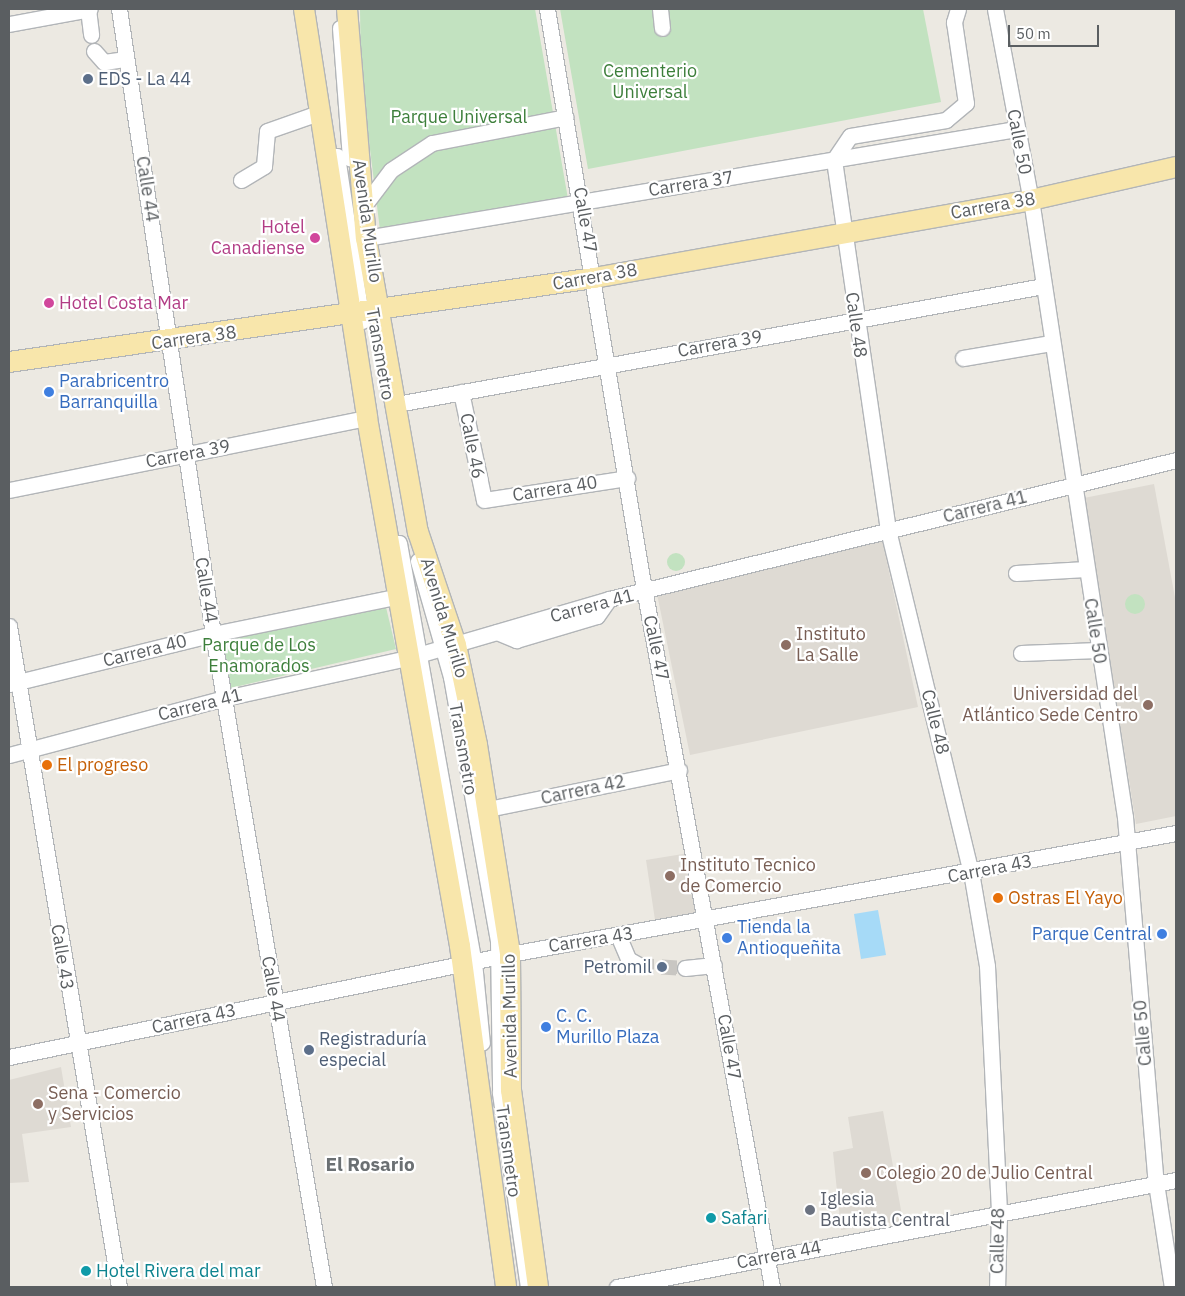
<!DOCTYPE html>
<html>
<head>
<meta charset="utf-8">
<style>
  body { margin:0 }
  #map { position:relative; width:1185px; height:1296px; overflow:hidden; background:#ece9e2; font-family:"IBM Plex Sans",sans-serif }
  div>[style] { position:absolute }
  .education>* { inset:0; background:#dedad3 }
  .green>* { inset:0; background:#c2e2c0 }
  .round { border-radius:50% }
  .water>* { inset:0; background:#a6daf7 }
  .minor-tunnel>* { height:15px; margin-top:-7.5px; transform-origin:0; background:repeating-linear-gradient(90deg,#c8c6c2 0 15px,transparent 0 23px) }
  .roads { filter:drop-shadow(1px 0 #b2b5b8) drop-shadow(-1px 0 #b2b5b8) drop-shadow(0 1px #b2b5b8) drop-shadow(0 -1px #b2b5b8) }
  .minor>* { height:15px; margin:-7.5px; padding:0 7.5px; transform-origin:7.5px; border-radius:7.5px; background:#fff }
  .major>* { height:20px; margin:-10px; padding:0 10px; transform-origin:10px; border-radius:10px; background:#f8e6ab }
  .dots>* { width:14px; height:14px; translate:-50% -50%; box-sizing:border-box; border:2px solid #fff; border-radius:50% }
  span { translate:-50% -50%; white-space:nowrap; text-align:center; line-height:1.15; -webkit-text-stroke:4.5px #fff; paint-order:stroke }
  .park-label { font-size:18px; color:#3d7f3b }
  .service-label { font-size:18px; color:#4e5e75 }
  .left { translate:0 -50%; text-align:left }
  .right { translate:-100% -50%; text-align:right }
  .street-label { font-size:18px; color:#5a5e61 }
  .hotel-label { font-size:18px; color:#b23c85 }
  .shop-label { font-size:18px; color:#366cbe }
  .education-label { font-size:18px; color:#785e54 }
  .food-label { font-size:18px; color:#c56008 }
  .worship-label { font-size:18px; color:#5b616d }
  .culture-label { font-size:18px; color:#0d838f }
  .neighbourhood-label { font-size:19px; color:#6b7073; font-weight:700 }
  .frame { position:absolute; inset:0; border:10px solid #5a5e61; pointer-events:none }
  .scale { position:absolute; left:1008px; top:25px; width:91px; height:22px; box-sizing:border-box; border:2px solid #5a5e61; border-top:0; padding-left:6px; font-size:15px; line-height:18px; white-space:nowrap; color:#5a5e61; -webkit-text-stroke:4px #fff; paint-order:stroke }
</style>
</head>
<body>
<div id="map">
  <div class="education">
    <div style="clip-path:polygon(1154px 484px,1176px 603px,1176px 816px,1136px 824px,1084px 498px)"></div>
    <div style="clip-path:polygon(882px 539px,918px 707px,690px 755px,657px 594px)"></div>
    <div style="clip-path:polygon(689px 853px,698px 913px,655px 920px,646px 860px)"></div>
    <div style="clip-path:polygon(61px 1067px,71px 1127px,22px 1134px,29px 1182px,9px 1183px,9px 1080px)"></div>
    <div style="clip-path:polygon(883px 1111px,903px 1221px,841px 1230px,833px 1152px,853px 1148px,848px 1117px)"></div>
  </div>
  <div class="green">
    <div style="clip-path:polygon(360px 9px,535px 9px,568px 199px,380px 230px,361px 77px)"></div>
    <div style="clip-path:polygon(560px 9px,923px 9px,941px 102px,588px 169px)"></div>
    <div class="round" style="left:667px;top:553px;width:18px;height:18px"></div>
    <div class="round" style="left:1125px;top:594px;width:20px;height:20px"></div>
    <div style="clip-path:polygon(385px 603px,396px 649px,231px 688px,222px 638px)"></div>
  </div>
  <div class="water">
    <div style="clip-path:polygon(878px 910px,886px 955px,861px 959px,854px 914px)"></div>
  </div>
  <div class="minor-tunnel">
    <div style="left:639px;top:965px;width:46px;rotate:3.7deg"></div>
  </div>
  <div class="roads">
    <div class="minor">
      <div style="left:88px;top:9px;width:26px;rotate:83deg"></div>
      <div style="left:119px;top:9px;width:632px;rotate:81.45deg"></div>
      <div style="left:213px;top:634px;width:662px;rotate:80.35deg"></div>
      <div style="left:547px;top:9px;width:571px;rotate:80.52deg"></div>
      <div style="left:641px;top:572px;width:727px;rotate:79.62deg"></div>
      <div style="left:660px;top:9px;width:19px;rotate:84deg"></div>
      <div style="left:958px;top:9px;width:14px;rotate:107deg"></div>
      <div style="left:954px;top:22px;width:82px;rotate:81.6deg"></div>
      <div style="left:966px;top:103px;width:26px;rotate:140deg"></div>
      <div style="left:946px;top:120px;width:97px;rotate:170.5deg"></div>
      <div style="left:850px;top:136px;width:29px;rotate:124deg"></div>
      <div style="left:834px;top:160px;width:374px;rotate:81.7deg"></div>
      <div style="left:888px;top:530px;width:352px;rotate:76.4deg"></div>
      <div style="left:971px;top:872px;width:95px;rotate:80.3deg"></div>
      <div style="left:987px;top:966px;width:247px;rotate:87.2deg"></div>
      <div style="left:999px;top:1213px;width:74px;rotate:91.5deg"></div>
      <div style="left:995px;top:9px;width:200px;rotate:79.4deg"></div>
      <div style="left:1032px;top:206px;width:618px;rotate:81.35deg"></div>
      <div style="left:1125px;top:817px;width:367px;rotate:85.2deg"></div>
      <div style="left:1156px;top:1183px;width:105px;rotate:81.3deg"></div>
      <div style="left:9px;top:24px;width:82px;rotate:-10.5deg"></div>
      <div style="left:340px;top:28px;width:131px;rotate:85.6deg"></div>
      <div style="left:94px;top:51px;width:15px;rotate:48deg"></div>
      <div style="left:104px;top:62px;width:22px;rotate:-8deg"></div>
      <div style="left:337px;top:156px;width:167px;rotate:81.4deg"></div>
      <div style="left:241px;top:180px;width:27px;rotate:-31deg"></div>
      <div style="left:264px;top:166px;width:35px;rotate:-85deg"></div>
      <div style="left:267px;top:131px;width:57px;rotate:-19.4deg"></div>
      <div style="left:363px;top:207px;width:46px;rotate:-52.9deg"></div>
      <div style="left:391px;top:170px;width:49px;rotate:-33.4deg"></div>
      <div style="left:432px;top:143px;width:136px;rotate:-11deg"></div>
      <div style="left:366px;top:238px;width:659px;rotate:-9.52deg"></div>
      <div style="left:963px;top:358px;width:89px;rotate:-9.7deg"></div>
      <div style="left:461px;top:392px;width:110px;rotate:78deg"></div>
      <div style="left:484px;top:500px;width:145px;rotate:-8.7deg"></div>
      <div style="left:397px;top:404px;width:657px;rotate:-10.35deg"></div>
      <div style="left:9px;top:490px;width:365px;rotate:-11.4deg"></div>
      <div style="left:399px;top:543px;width:426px;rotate:79.9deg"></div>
      <div style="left:474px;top:962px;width:81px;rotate:84.4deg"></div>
      <div style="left:418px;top:561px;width:121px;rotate:74.1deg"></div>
      <div style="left:451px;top:677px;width:268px;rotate:79.9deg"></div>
      <div style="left:498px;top:941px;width:152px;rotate:89.2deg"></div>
      <div style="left:500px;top:1093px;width:196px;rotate:81.8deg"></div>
      <div style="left:1016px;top:573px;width:70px;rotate:-3.3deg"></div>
      <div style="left:9px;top:626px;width:670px;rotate:80.55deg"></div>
      <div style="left:497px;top:632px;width:21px;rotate:23deg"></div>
      <div style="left:516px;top:640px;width:84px;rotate:-16.5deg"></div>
      <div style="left:597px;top:616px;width:21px;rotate:-55deg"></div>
      <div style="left:1021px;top:653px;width:77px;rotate:-2.2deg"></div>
      <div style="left:10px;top:684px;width:209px;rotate:-13.8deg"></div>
      <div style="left:213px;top:634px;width:190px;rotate:-11.5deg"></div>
      <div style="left:9px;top:755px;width:223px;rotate:-14.8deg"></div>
      <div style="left:225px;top:698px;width:190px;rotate:-12.4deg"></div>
      <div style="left:411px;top:657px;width:206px;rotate:-16.3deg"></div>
      <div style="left:609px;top:599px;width:584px;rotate:-13.77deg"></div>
      <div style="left:488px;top:809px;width:195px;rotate:-11.5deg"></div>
      <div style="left:618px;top:935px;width:26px;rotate:67deg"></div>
      <div style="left:628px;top:959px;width:13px;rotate:29deg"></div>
      <div style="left:685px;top:968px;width:29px;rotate:-6deg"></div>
      <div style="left:9px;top:1057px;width:511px;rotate:-11.62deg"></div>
      <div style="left:510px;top:954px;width:677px;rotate:-10.3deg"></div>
      <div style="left:617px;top:1287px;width:569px;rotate:-10.84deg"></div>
    </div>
    <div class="major">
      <div style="left:304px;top:9px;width:414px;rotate:81.2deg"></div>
      <div style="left:367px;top:418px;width:536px;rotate:80.01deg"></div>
      <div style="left:460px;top:946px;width:344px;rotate:82.3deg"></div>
      <div style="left:347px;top:9px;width:230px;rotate:85.3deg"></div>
      <div style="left:366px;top:238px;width:299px;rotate:80deg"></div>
      <div style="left:418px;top:532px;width:119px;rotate:71.4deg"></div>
      <div style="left:456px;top:645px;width:102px;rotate:78.1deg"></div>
      <div style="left:477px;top:745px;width:212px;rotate:81deg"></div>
      <div style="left:510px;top:954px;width:136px;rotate:89.6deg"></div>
      <div style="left:511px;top:1090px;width:199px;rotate:82.2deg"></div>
      <div style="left:9px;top:362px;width:591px;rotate:-8.17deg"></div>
      <div style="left:594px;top:278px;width:444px;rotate:-10.1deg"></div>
      <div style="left:1031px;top:200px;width:149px;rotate:-12.8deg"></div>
    </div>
  </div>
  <div class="dots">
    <div style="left:88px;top:79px;background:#5c6f8a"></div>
    <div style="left:315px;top:238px;background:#d1479c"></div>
    <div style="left:49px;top:303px;background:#d1479c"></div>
    <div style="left:49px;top:392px;background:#3f7fe0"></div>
    <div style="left:786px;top:645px;background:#8d6e63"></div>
    <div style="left:1148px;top:705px;background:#8d6e63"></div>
    <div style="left:47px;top:765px;background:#e8710a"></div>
    <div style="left:670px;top:876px;background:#8d6e63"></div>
    <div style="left:998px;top:898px;background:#e8710a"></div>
    <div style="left:1162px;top:934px;background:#3f7fe0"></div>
    <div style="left:727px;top:938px;background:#3f7fe0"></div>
    <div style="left:662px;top:967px;background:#5c6f8a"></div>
    <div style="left:546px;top:1027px;background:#3f7fe0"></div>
    <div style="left:309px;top:1050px;background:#5c6f8a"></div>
    <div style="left:38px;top:1104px;background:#8d6e63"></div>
    <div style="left:866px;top:1173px;background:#8d6e63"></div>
    <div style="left:810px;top:1210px;background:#6b7280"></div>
    <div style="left:711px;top:1218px;background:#0f9aa8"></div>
    <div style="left:86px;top:1271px;background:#0f9aa8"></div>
  </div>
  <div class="park-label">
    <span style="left:650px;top:82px">Cementerio<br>Universal</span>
    <span style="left:459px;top:117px">Parque Universal</span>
    <span style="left:259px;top:656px">Parque de Los<br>Enamorados</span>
  </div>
  <div class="service-label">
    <span class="left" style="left:98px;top:79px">EDS - La 44</span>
    <span class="right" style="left:652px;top:967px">Petromil</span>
    <span class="left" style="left:319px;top:1050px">Registraduría<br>especial</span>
  </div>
  <div class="street-label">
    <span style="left:1019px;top:142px;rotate:79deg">Calle 50</span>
    <span style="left:691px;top:184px;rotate:-9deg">Carrera 37</span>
    <span style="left:147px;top:189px;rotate:81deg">Calle 44</span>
    <span style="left:993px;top:206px;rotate:-10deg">Carrera 38</span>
    <span style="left:585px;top:220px;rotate:80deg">Calle 47</span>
    <span style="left:367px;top:221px;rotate:82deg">Avenida Murillo</span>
    <span style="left:595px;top:277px;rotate:-10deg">Carrera 38</span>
    <span style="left:856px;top:325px;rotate:82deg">Calle 48</span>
    <span style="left:194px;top:338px;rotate:-8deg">Carrera 38</span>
    <span style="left:720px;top:344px;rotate:-10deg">Carrera 39</span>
    <span style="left:380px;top:354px;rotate:80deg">Transmetro</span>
    <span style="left:472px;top:446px;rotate:79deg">Calle 46</span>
    <span style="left:188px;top:454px;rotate:-11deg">Carrera 39</span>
    <span style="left:555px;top:489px;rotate:-9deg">Carrera 40</span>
    <span style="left:985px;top:507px;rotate:-14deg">Carrera 41</span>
    <span style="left:206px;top:590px;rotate:81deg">Calle 44</span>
    <span style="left:592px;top:606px;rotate:-15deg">Carrera 41</span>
    <span style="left:444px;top:618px;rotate:73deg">Avenida Murillo</span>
    <span style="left:1095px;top:631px;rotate:81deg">Calle 50</span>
    <span style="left:656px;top:648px;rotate:78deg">Calle 47</span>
    <span style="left:145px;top:651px;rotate:-14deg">Carrera 40</span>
    <span style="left:200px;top:705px;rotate:-14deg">Carrera 41</span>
    <span style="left:935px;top:722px;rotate:76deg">Calle 48</span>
    <span style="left:463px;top:749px;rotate:80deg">Transmetro</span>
    <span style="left:583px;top:790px;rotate:-12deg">Carrera 42</span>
    <span style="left:990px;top:869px;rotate:-11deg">Carrera 43</span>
    <span style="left:591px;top:940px;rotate:-9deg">Carrera 43</span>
    <span style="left:62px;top:957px;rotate:81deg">Calle 43</span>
    <span style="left:273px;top:989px;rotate:80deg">Calle 44</span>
    <span style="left:510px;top:1016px;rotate:-91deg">Avenida Murillo</span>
    <span style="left:194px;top:1019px;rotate:-12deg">Carrera 43</span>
    <span style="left:1143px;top:1033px;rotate:-95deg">Calle 50</span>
    <span style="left:729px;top:1047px;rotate:80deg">Calle 47</span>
    <span style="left:508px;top:1151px;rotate:82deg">Transmetro</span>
    <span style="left:998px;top:1241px;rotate:-89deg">Calle 48</span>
    <span style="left:779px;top:1255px;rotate:-11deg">Carrera 44</span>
  </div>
  <div class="hotel-label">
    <span class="right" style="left:305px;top:238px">Hotel<br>Canadiense</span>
    <span class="left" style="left:59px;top:303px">Hotel Costa Mar</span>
  </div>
  <div class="shop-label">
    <span class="left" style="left:59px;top:392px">Parabricentro<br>Barranquilla</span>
    <span class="left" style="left:737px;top:938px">Tienda la<br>Antioqueñita</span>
    <span class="right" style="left:1152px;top:934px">Parque Central</span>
    <span class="left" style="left:556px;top:1027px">C. C.<br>Murillo Plaza</span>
  </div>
  <div class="education-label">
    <span class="left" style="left:796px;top:645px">Instituto<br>La Salle</span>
    <span class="right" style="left:1138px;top:705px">Universidad del<br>Atlántico Sede Centro</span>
    <span class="left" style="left:680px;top:876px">Instituto Tecnico<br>de Comercio</span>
    <span class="left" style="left:48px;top:1104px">Sena - Comercio<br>y Servicios</span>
    <span class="left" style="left:876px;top:1173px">Colegio 20 de Julio Central</span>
  </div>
  <div class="food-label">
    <span class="left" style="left:57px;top:765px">El progreso</span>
    <span class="left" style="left:1008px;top:898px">Ostras El Yayo</span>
  </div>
  <div class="worship-label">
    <span class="left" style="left:820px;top:1210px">Iglesia<br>Bautista Central</span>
  </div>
  <div class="culture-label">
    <span class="left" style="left:721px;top:1218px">Safari</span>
    <span class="left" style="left:96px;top:1271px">Hotel Rivera del mar</span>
  </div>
  <div class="neighbourhood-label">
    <span style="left:370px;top:1165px">El Rosario</span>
  </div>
  <div class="frame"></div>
  <div class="scale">50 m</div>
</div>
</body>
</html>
